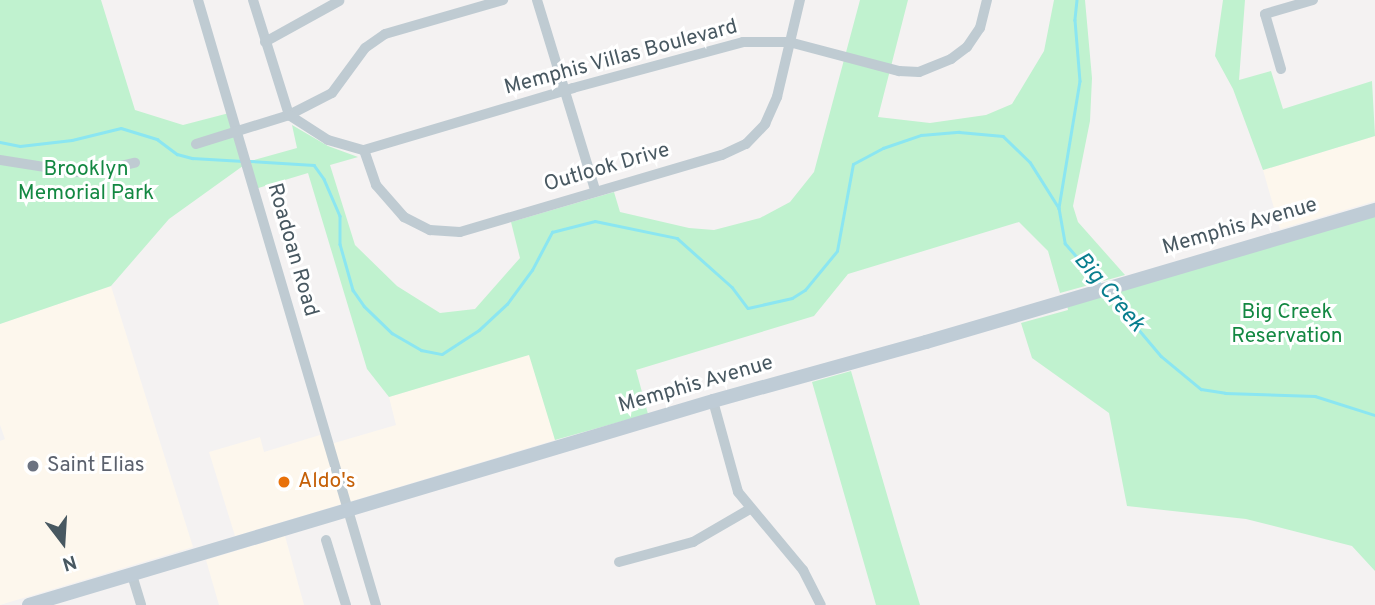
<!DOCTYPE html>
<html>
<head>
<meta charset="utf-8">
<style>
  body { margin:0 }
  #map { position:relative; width:1375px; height:605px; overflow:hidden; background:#f4f2f2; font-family:Overpass,sans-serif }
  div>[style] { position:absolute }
  .commercial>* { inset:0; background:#fdf7ed }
  .green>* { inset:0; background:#c0f2cf }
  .stream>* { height:2.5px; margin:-1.25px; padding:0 1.25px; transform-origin:1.25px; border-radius:1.25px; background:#8be6f1 }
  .street>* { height:10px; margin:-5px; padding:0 5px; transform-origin:5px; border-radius:5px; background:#bfcbd2 }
  .secondary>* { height:14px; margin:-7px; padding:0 7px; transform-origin:7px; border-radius:7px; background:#bfccd6 }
  .dots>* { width:19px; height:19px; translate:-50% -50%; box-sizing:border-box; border:4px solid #fff; border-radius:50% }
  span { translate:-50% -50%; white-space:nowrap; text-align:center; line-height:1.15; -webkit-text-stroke:6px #fff; paint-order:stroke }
  .street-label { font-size:21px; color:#485861 }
  .park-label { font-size:21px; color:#138842 }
  .worship-label { font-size:21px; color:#5b616d }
  .left { translate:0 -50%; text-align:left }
  .food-label { font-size:21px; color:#c56008 }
  .water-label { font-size:23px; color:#087e8e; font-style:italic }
  .north { position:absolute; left:28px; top:507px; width:70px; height:70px; -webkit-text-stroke:5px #fff; paint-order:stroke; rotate:163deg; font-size:19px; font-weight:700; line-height:28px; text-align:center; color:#485861 }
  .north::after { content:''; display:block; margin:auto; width:24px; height:32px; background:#485861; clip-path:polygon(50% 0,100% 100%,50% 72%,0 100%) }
</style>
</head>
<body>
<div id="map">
  <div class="commercial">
    <div style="clip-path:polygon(1375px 136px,1375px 201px,1280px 229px,1263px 170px)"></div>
    <div style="clip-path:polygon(111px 286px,193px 547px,0 605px,0 441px,5px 439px,0 425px,0 324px)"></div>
    <div style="clip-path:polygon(530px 354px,555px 440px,235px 536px,209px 452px,260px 437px,264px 452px,320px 435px,324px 446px,396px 425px,389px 397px)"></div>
    <div style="clip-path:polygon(285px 536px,304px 605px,219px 605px,206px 560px)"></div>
  </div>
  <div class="green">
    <div style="clip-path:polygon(0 0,101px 0,135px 110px,183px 125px,233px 112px,247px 162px,297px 148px,292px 125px,328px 146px,358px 157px,330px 165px,355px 245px,397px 286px,440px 313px,475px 309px,520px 258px,511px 222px,614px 192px,620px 212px,689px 228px,714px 230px,760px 218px,790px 202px,814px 172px,860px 0,908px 0,878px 117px,930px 123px,986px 115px,1012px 104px,1044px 51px,1054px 0,1085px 0,1092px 78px,1090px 121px,1073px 206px,1078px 222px,1125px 275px,1060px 293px,1048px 251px,1019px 222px,848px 274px,814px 316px,636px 370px,648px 414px,555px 440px,529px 355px,389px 397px,367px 369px,308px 173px,255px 189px,247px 163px,169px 219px,111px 286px,0 324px)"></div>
    <div style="clip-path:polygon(1223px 0,1245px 0,1239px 80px,1271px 71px,1283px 109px,1372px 81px,1375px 136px,1263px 170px,1233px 89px,1215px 56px)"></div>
    <div style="clip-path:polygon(1375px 210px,1375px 571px,1352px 546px,1246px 519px,1127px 506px,1109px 413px,1032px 358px,1021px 323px,1068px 310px,1066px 300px)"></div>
    <div style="clip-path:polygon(851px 371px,897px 529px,920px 605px,876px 605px,812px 382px)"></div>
  </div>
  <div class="stream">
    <div style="left:1077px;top:0;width:20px;rotate:96deg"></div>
    <div style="left:1075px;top:20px;width:61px;rotate:85.3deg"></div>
    <div style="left:1080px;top:81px;width:129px;rotate:99.4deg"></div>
    <div style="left:1059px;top:208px;width:36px;rotate:80deg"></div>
    <div style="left:1065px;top:243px;width:55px;rotate:49.4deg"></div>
    <div style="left:0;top:142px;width:20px;rotate:11deg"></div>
    <div style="left:20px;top:146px;width:52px;rotate:-6.6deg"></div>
    <div style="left:72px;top:140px;width:50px;rotate:-13.8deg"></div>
    <div style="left:121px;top:128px;width:38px;rotate:17deg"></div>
    <div style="left:157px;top:139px;width:25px;rotate:37deg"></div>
    <div style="left:177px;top:154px;width:16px;rotate:15deg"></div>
    <div style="left:192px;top:158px;width:51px;rotate:3.4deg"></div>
    <div style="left:250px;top:161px;width:64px;rotate:3.6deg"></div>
    <div style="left:314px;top:165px;width:17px;rotate:54deg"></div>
    <div style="left:324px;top:179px;width:40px;rotate:66.6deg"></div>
    <div style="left:340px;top:216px;width:28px;rotate:90deg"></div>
    <div style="left:340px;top:244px;width:48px;rotate:74.2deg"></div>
    <div style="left:353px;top:290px;width:19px;rotate:55deg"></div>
    <div style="left:364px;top:306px;width:39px;rotate:44deg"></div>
    <div style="left:392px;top:333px;width:34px;rotate:30deg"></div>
    <div style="left:421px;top:350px;width:21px;rotate:11deg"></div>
    <div style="left:442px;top:354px;width:44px;rotate:-33deg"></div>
    <div style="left:479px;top:330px;width:38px;rotate:-43deg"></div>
    <div style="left:507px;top:304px;width:42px;rotate:-53.7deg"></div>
    <div style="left:532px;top:270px;width:43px;rotate:-62.2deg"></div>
    <div style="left:552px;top:232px;width:44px;rotate:-14.3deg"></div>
    <div style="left:595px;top:221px;width:84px;rotate:11.7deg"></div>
    <div style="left:677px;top:238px;width:74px;rotate:41.7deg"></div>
    <div style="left:732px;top:287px;width:26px;rotate:53deg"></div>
    <div style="left:748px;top:308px;width:45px;rotate:-12.8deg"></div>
    <div style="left:792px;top:298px;width:15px;rotate:-32deg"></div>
    <div style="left:805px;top:290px;width:50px;rotate:-50.6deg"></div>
    <div style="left:837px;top:251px;width:88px;rotate:-79.6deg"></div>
    <div style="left:853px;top:164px;width:34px;rotate:-28deg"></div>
    <div style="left:883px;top:148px;width:40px;rotate:-18.9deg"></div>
    <div style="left:921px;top:135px;width:38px;rotate:-5deg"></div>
    <div style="left:959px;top:132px;width:44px;rotate:5.2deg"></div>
    <div style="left:1003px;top:136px;width:37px;rotate:44deg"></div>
    <div style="left:1030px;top:162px;width:54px;rotate:57.8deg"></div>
    <div style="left:1108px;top:293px;width:82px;rotate:49.9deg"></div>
    <div style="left:1161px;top:356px;width:52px;rotate:39.5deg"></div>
    <div style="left:1201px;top:389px;width:24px;rotate:9deg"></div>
    <div style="left:1225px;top:393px;width:90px;rotate:1.9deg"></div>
    <div style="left:1315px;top:396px;width:63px;rotate:17.6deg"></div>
  </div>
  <div class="street">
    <div style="left:198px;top:0;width:631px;rotate:73.61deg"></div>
    <div style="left:253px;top:0;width:121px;rotate:72.6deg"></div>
    <div style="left:289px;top:115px;width:48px;rotate:-27.1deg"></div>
    <div style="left:332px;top:93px;width:56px;rotate:-53.7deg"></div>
    <div style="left:365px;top:48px;width:24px;rotate:-35deg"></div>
    <div style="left:385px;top:34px;width:123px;rotate:-16.1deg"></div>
    <div style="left:537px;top:0;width:199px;rotate:73deg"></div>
    <div style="left:265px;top:42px;width:85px;rotate:-29deg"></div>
    <div style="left:1281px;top:69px;width:57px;rotate:-106.2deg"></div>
    <div style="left:1265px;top:14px;width:50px;rotate:-16.3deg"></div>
    <div style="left:196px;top:144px;width:97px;rotate:-17.3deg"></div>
    <div style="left:289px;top:115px;width:46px;rotate:32.7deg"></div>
    <div style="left:328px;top:140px;width:37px;rotate:16deg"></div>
    <div style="left:364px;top:150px;width:218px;rotate:-16.5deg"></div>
    <div style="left:573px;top:88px;width:176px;rotate:-15.1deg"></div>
    <div style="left:743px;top:42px;width:46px"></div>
    <div style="left:789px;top:42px;width:114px;rotate:14.8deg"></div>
    <div style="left:899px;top:71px;width:20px;rotate:3deg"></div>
    <div style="left:919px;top:72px;width:35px;rotate:-22deg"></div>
    <div style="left:951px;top:59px;width:20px;rotate:-37deg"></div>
    <div style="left:967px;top:47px;width:23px;rotate:-56deg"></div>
    <div style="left:980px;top:28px;width:29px;rotate:-76deg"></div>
    <div style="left:364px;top:150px;width:37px;rotate:71deg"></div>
    <div style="left:376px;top:185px;width:43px;rotate:48.8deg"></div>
    <div style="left:404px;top:217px;width:29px;rotate:27deg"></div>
    <div style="left:430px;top:230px;width:30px;rotate:4deg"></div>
    <div style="left:460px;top:232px;width:273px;rotate:-16.4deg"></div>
    <div style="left:722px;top:155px;width:26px;rotate:-25deg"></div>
    <div style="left:746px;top:144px;width:28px;rotate:-46deg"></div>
    <div style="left:765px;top:124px;width:30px;rotate:-66deg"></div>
    <div style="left:777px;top:97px;width:100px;rotate:-76.7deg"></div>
    <div style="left:0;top:160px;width:78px;rotate:8.9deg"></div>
    <div style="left:77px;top:172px;width:22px;rotate:-3deg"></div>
    <div style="left:99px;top:171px;width:37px;rotate:-13deg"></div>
    <div style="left:713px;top:401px;width:94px;rotate:74.6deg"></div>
    <div style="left:738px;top:492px;width:102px;rotate:50.2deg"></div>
    <div style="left:803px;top:570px;width:39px;rotate:63deg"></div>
    <div style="left:326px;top:540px;width:68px;rotate:72.9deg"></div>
    <div style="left:619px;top:562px;width:77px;rotate:-15.1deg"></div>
    <div style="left:693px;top:542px;width:66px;rotate:-30.1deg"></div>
    <div style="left:132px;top:575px;width:31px;rotate:73deg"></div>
  </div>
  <div class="secondary">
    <div style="left:29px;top:605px;width:714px;rotate:-16.61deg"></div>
    <div style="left:713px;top:401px;width:221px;rotate:-15.5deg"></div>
    <div style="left:926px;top:342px;width:468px;rotate:-16.4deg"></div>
  </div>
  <div class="dots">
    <div style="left:33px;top:466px;background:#6b7280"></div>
    <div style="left:284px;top:482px;background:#e8710a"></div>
  </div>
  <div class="street-label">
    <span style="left:621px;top:58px;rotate:-15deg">Memphis Villas Boulevard</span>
    <span style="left:607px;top:168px;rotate:-16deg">Outlook Drive</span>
    <span style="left:1240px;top:227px;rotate:-16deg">Memphis Avenue</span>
    <span style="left:292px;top:250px;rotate:74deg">Roadoan Road</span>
    <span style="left:696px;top:385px;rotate:-16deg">Memphis Avenue</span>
  </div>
  <div class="park-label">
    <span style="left:86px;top:182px">Brooklyn<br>Memorial Park</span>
    <span style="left:1287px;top:325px">Big Creek<br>Reservation</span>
  </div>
  <div class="worship-label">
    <span class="left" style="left:47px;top:466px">Saint Elias</span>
  </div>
  <div class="food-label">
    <span class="left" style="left:298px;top:482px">Aldo's</span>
  </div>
  <div class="water-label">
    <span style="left:1108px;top:293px;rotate:50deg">Big Creek</span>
  </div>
  <div class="north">N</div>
</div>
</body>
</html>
